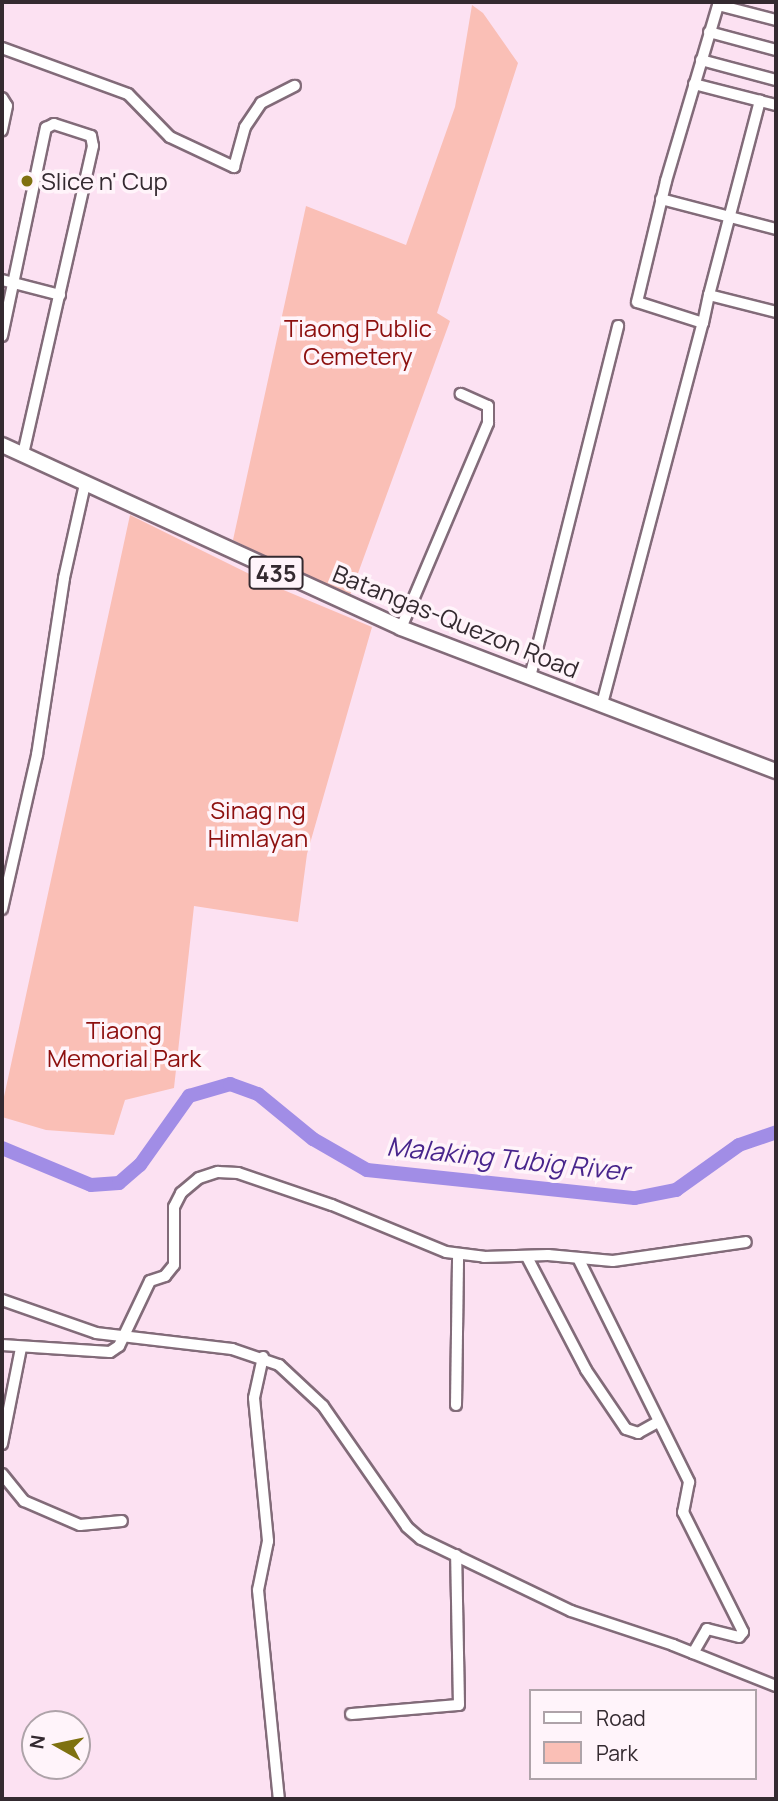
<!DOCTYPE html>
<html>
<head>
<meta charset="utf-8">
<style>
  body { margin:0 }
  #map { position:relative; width:778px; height:1801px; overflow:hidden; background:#fce1f2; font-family:Manrope,sans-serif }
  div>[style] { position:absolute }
  .green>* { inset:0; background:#fabfb6 }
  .river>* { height:14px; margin:-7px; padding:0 7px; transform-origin:7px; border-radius:7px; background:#a18de6 }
  .roads { filter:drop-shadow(2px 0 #826b79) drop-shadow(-2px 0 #826b79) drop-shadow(0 2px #826b79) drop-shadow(0 -2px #826b79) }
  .minor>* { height:10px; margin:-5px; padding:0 5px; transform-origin:5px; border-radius:5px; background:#fff }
  .major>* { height:14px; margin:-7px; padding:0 7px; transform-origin:7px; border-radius:7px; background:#fff }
  .dots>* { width:19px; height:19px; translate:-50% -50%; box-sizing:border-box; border:4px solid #fff4fa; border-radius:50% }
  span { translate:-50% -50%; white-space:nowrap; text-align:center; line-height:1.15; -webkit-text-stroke:7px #fff4fa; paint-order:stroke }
  .shield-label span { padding:2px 5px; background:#fff4fa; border:2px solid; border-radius:5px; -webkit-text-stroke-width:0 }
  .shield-label { font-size:23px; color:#342a30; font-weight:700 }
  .poi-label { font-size:24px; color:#342a30 }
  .left { translate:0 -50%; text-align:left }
  .park-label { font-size:24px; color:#8d0f0e }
  .street-label { font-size:24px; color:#342a30 }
  .water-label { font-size:26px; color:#48258c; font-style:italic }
  .frame { position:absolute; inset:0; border:4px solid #342a30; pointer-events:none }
  .legend { position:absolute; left:529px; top:1689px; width:228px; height:91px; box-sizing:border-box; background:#fff4fa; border:2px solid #aea3a9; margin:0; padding:9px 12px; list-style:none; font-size:21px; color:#342a30 }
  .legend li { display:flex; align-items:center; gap:14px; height:35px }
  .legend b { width:35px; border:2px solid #aea3a9 }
  .north { position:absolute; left:21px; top:1710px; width:70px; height:70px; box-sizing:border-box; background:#fff4fa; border:2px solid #aea3a9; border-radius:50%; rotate:279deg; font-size:19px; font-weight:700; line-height:28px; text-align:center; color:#342a30 }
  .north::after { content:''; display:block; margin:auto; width:24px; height:32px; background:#7f7110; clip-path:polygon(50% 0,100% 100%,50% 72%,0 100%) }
</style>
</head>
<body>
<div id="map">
  <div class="green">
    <div style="clip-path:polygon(472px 5px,483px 13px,518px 63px,437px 313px,450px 321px,349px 598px,233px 540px,306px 206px,406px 245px,455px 107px)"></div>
    <div style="clip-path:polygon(130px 515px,274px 586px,372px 627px,307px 854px,298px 922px,194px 906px,174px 1088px,125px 1100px,114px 1135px,46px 1130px,2px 1117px,2px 1106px)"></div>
  </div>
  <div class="river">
    <div style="left:2px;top:1148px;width:96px;rotate:22.6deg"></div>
    <div style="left:91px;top:1185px;width:28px;rotate:-4deg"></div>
    <div style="left:119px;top:1183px;width:28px;rotate:-41deg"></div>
    <div style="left:140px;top:1165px;width:85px;rotate:-54.6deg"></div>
    <div style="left:189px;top:1096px;width:43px;rotate:-16.3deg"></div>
    <div style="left:230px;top:1084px;width:30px;rotate:20deg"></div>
    <div style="left:258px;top:1094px;width:71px;rotate:39.3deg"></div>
    <div style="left:313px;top:1139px;width:62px;rotate:29.9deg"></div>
    <div style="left:367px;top:1170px;width:269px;rotate:6deg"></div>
    <div style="left:635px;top:1198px;width:42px;rotate:-11deg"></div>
    <div style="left:676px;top:1190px;width:77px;rotate:-35.5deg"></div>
    <div style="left:739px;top:1145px;width:39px;rotate:-19deg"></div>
  </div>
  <div class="roads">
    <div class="minor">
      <div style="left:718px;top:5px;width:60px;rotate:14.5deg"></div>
      <div style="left:709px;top:32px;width:69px;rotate:15deg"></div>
      <div style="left:2px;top:48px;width:134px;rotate:20.1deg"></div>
      <div style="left:128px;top:94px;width:60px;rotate:45.7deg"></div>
      <div style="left:170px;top:137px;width:71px;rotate:25.1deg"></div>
      <div style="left:234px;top:167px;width:41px;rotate:-74.6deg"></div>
      <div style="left:245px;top:127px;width:29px;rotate:-56deg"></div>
      <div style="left:261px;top:103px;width:38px;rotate:-27deg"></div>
      <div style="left:701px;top:60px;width:78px;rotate:14.9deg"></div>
      <div style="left:694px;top:84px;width:68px;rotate:14.4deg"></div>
      <div style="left:2px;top:98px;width:9px;rotate:58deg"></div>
      <div style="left:7px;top:106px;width:25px;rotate:102deg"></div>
      <div style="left:661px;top:199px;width:119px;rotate:14.6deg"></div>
      <div style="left:2px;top:280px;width:60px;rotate:14.5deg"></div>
      <div style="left:709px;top:295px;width:201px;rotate:-75.3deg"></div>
      <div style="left:760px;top:101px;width:16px;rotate:14deg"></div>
      <div style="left:703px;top:323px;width:29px;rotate:-78deg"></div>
      <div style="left:709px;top:295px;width:69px;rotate:14.2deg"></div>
      <div style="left:2px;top:336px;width:213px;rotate:-78.1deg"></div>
      <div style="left:46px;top:128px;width:9px;rotate:-27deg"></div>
      <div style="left:54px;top:124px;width:39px;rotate:18deg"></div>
      <div style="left:91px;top:136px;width:10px;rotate:79deg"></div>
      <div style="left:93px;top:146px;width:317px;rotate:102.8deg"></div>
      <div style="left:401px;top:628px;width:223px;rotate:-67deg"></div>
      <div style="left:488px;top:423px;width:17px;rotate:-90deg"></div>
      <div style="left:488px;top:406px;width:30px;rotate:-156deg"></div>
      <div style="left:530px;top:677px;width:362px;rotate:-75.9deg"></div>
      <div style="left:602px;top:704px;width:394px;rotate:-75.2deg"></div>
      <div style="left:703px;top:323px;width:69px;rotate:-162.3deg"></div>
      <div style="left:637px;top:302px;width:124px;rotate:-76.5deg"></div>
      <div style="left:666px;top:181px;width:187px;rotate:-73.5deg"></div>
      <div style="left:2px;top:909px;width:158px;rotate:-77.2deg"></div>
      <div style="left:37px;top:755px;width:179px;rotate:-81.3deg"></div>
      <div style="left:64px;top:578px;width:96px;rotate:-77.4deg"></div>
      <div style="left:527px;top:1257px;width:127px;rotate:62.4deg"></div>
      <div style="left:586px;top:1370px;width:71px;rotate:55.9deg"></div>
      <div style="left:626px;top:1429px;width:13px;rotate:18deg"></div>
      <div style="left:638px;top:1433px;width:23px;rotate:-29deg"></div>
      <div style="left:579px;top:1260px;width:248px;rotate:63.6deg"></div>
      <div style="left:689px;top:1482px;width:31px;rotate:101deg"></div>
      <div style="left:683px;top:1512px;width:134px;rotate:63.4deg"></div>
      <div style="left:743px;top:1632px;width:6px;rotate:129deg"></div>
      <div style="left:739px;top:1637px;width:33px;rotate:-166deg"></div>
      <div style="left:707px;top:1629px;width:28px;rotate:120deg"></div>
      <div style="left:2px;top:1300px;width:100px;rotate:19.3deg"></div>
      <div style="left:96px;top:1333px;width:137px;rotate:6.7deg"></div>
      <div style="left:232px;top:1349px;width:50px;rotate:18.8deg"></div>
      <div style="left:279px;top:1365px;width:60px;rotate:43deg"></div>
      <div style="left:323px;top:1406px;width:147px;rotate:55.2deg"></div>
      <div style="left:407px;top:1527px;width:18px;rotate:41deg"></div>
      <div style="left:421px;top:1539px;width:166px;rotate:25.6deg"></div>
      <div style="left:571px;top:1611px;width:108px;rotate:18.4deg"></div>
      <div style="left:673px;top:1645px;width:111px;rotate:21.7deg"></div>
      <div style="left:2px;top:1345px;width:108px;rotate:3.7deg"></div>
      <div style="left:110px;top:1352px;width:11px;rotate:-34deg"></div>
      <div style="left:119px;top:1346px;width:72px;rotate:-64.5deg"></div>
      <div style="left:150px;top:1281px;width:16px;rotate:-18deg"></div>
      <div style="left:165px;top:1276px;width:14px;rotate:-51deg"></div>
      <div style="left:174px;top:1265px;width:58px;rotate:-90deg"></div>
      <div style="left:174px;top:1207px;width:16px;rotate:-63deg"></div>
      <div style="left:181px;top:1193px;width:23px;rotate:-40deg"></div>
      <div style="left:199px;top:1178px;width:20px;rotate:-18deg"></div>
      <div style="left:218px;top:1172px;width:20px;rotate:3deg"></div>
      <div style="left:238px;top:1173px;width:99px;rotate:18.8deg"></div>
      <div style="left:332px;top:1205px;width:123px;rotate:22.4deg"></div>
      <div style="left:446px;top:1252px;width:38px;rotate:7deg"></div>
      <div style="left:484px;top:1257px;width:64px;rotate:-1.8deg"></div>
      <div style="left:548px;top:1255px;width:65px;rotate:5.3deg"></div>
      <div style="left:613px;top:1261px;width:134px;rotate:-8.1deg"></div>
      <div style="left:263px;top:1357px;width:42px;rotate:102.4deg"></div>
      <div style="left:254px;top:1398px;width:144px;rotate:84.4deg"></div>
      <div style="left:268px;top:1541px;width:50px;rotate:101.5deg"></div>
      <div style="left:258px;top:1590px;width:210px;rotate:84.3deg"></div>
      <div style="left:456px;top:1405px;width:151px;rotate:-89.2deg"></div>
      <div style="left:2px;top:1444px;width:98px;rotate:-78.8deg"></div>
      <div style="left:2px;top:1474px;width:35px;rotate:51deg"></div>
      <div style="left:24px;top:1501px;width:61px;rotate:23.2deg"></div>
      <div style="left:80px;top:1525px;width:42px;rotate:-5.4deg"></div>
      <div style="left:351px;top:1714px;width:108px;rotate:-4.8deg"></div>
      <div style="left:459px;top:1705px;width:150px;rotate:-91.1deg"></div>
    </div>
    <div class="major">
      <div style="left:2px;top:445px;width:439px;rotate:24.6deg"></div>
      <div style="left:401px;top:628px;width:401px;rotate:20.9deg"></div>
    </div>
  </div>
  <div class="dots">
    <div style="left:27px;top:181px;background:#7f7110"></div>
  </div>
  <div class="shield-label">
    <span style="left:276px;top:573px">435</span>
  </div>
  <div class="poi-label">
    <span class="left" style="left:41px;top:181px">Slice n' Cup</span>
  </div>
  <div class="park-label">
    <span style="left:358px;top:342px">Tiaong Public<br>Cemetery</span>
    <span style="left:258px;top:824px">Sinag ng<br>Himlayan</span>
    <span style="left:124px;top:1044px">Tiaong<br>Memorial Park</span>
  </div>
  <div class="street-label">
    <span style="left:456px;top:621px;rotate:22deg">Batangas-Quezon Road</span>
  </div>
  <div class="water-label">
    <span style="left:508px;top:1159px;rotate:6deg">Malaking Tubig River</span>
  </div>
  <div class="frame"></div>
  <ul class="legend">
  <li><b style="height:9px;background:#fff"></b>Road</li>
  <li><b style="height:19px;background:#fabfb6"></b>Park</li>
  </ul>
  <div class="north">N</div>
</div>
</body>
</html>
